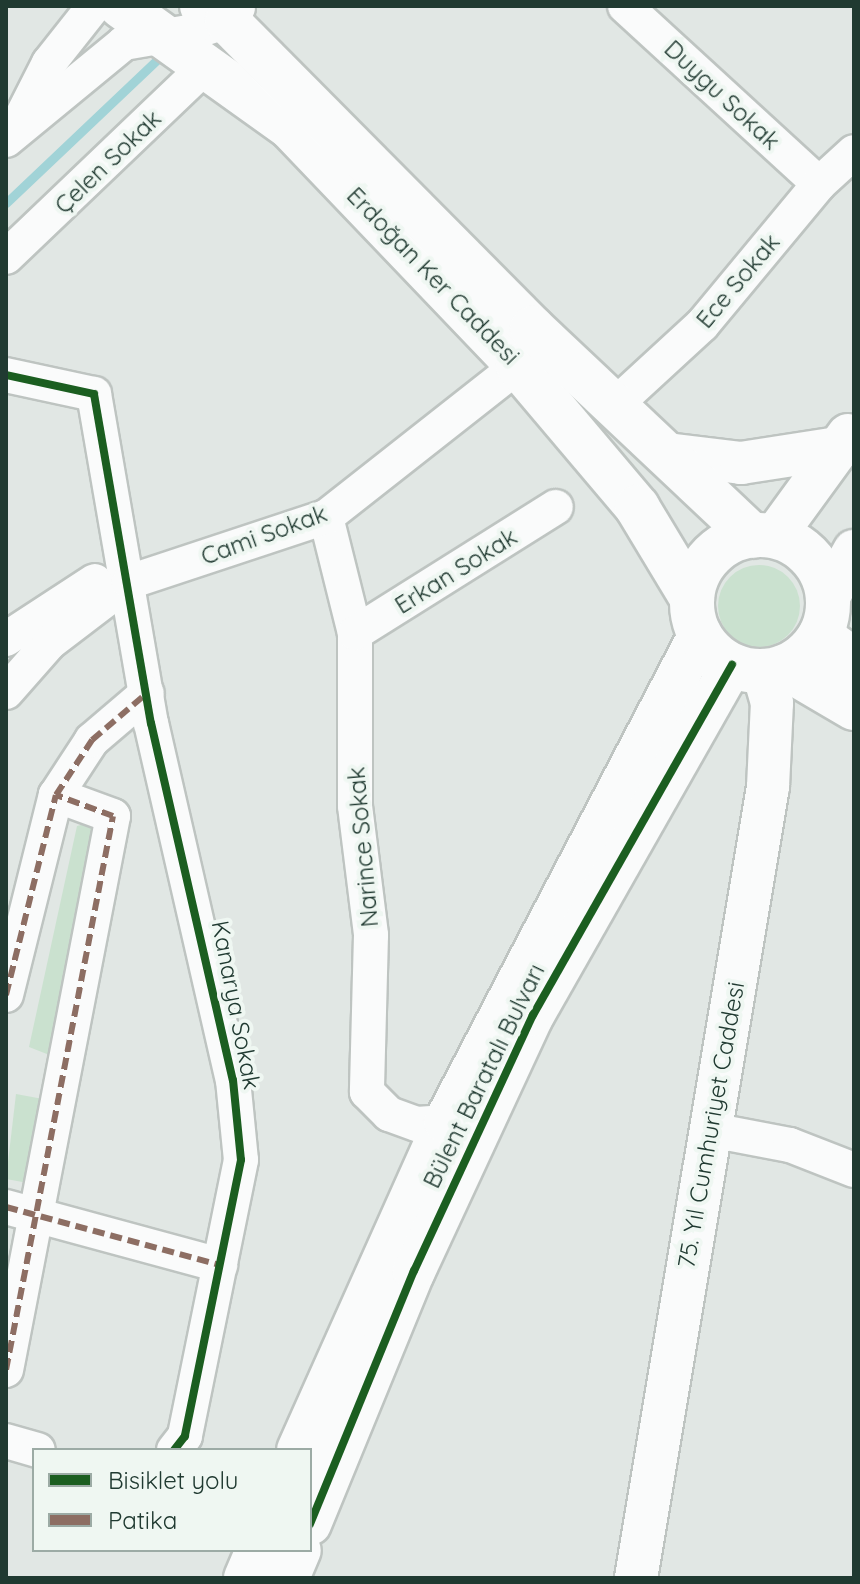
<!DOCTYPE html>
<html>
<head>
<meta charset="utf-8">
<style>
  body { margin:0 }
  #map { position:relative; width:860px; height:1584px; overflow:hidden; background:#e1e7e4; font-family:Quicksand,sans-serif }
  div>[style] { position:absolute }
  .green>* { inset:0; background:#cae1cf }
  .round { border-radius:50% }
  .stream>* { height:9px; margin:-4.5px; padding:0 4.5px; transform-origin:4.5px; border-radius:4.5px; background:#a1d3d7 }
  .roads { filter:drop-shadow(2px 0 #bec4c1) drop-shadow(-2px 0 #bec4c1) drop-shadow(0 2px #bec4c1) drop-shadow(0 -2px #bec4c1) }
  .minor>* { height:34px; margin:-17px; padding:0 17px; transform-origin:17px; border-radius:17px; background:#fafbfb }
  .tertiary>* { height:42px; margin:-21px; padding:0 21px; transform-origin:21px; border-radius:21px; background:#fafbfb }
  .secondary>* { height:44px; margin:-22px; padding:0 22px; transform-origin:22px; border-radius:22px; background:#fafbfb }
  .secondary>.ring { margin:-22px; padding:0; box-sizing:content-box; background:none; border:44px solid #fafbfb; border-radius:50% }
  .quiet>* { height:6px; margin-top:-3px; transform-origin:0; background:repeating-linear-gradient(90deg,#8d6e63 0 12px,transparent 0 18px) }
  .cycleway>* { height:8px; margin:-4px; padding:0 4px; transform-origin:4px; border-radius:4px; background:#1b5e20 }
  span { translate:-50% -50%; white-space:nowrap; text-align:center; line-height:1.15; -webkit-text-stroke:8px #eff7f2; paint-order:stroke }
  .street-label { font-size:24px; color:#203a31 }
  .frame { position:absolute; inset:0; border:8px solid #203a31; pointer-events:none }
  .legend { position:absolute; left:32px; top:1448px; width:280px; height:104px; box-sizing:border-box; background:#eff7f2; border:2px solid #9caba5; margin:0; padding:10px 14px; list-style:none; font-size:24px; color:#203a31 }
  .legend li { display:flex; align-items:center; gap:16px; height:40px }
  .legend b { width:40px; border:2px solid #9caba5 }
</style>
</head>
<body>
<div id="map">
  <div class="green">
    <div class="round" style="left:718px;top:565px;width:82px;height:82px"></div>
    <div style="clip-path:polygon(96px 821px,52px 1056px,29px 1047px,77px 826px)"></div>
    <div style="clip-path:polygon(16px 1094px,43px 1099px,28px 1183px,6px 1179px)"></div>
  </div>
  <div class="stream">
    <div style="left:6px;top:203px;width:218px;rotate:-43.5deg"></div>
  </div>
  <div class="roads">
    <div class="minor">
      <div style="left:625px;top:6px;width:263px;rotate:42.5deg"></div>
      <div style="left:16px;top:128px;width:73px;rotate:-63.1deg"></div>
      <div style="left:49px;top:63px;width:73px;rotate:-51.7deg"></div>
      <div style="left:6px;top:140px;width:153px;rotate:-39.4deg"></div>
      <div style="left:124px;top:43px;width:77px;rotate:-9.7deg"></div>
      <div style="left:200px;top:30px;width:28px;rotate:-18deg"></div>
      <div style="left:227px;top:21px;width:17px;rotate:-50deg"></div>
      <div style="left:6px;top:257px;width:278px;rotate:-43.7deg"></div>
      <div style="left:6px;top:375px;width:90px;rotate:12.2deg"></div>
      <div style="left:94px;top:394px;width:334px;rotate:80.2deg"></div>
      <div style="left:151px;top:723px;width:366px;rotate:77.1deg"></div>
      <div style="left:233px;top:1080px;width:80px;rotate:84.3deg"></div>
      <div style="left:241px;top:1160px;width:282px;rotate:101.5deg"></div>
      <div style="left:185px;top:1436px;width:18px;rotate:128deg"></div>
      <div style="left:616px;top:404px;width:117px;rotate:-42.6deg"></div>
      <div style="left:702px;top:325px;width:183px;rotate:-50.3deg"></div>
      <div style="left:819px;top:184px;width:47px;rotate:-42.4deg"></div>
      <div style="left:326px;top:517px;width:120px;rotate:76deg"></div>
      <div style="left:355px;top:633px;width:173px;rotate:90deg"></div>
      <div style="left:355px;top:806px;width:130px;rotate:82.9deg"></div>
      <div style="left:371px;top:935px;width:157px;rotate:91.5deg"></div>
      <div style="left:367px;top:1092px;width:31px;rotate:45deg"></div>
      <div style="left:389px;top:1114px;width:30px;rotate:20deg"></div>
      <div style="left:417px;top:1124px;width:28px;rotate:-4deg"></div>
      <div style="left:355px;top:633px;width:237px;rotate:-32.1deg"></div>
      <div style="left:6px;top:639px;width:106px;rotate:-33.1deg"></div>
      <div style="left:6px;top:692px;width:65px;rotate:-48.7deg"></div>
      <div style="left:49px;top:643px;width:101px;rotate:-37.3deg"></div>
      <div style="left:129px;top:582px;width:207px;rotate:-18.3deg"></div>
      <div style="left:326px;top:517px;width:244px;rotate:-38.2deg"></div>
      <div style="left:6px;top:995px;width:206px;rotate:-76deg"></div>
      <div style="left:56px;top:795px;width:66px;rotate:-56.8deg"></div>
      <div style="left:92px;top:740px;width:72px;rotate:-40.5deg"></div>
      <div style="left:711px;top:1130px;width:80px;rotate:10.8deg"></div>
      <div style="left:790px;top:1145px;width:69px;rotate:21.3deg"></div>
      <div style="left:6px;top:1207px;width:222px;rotate:15.2deg"></div>
      <div style="left:6px;top:1370px;width:564px;rotate:-79.07deg"></div>
      <div style="left:113px;top:816px;width:61px;rotate:-159.8deg"></div>
      <div style="left:6px;top:1441px;width:33px;rotate:16deg"></div>
    </div>
    <div class="tertiary">
      <div style="left:667px;top:454px;width:75px;rotate:6.9deg"></div>
      <div style="left:741px;top:463px;width:98px;rotate:-8.8deg"></div>
      <div style="left:774px;top:537px;width:126px;rotate:-54deg"></div>
      <div style="left:828px;top:598px;width:54px;rotate:-61deg"></div>
      <div style="left:298px;top:1450px;width:359px;rotate:-65.9deg"></div>
      <div style="left:445px;top:1122px;width:551px;rotate:-62.41deg"></div>
      <div style="left:310px;top:1524px;width:274px;rotate:-67.7deg"></div>
      <div style="left:414px;top:1271px;width:282px;rotate:-65.1deg"></div>
      <div style="left:533px;top:1015px;width:403px;rotate:-60.4deg"></div>
      <div style="left:245px;top:1578px;width:30px;rotate:-67deg"></div>
      <div style="left:288px;top:1578px;width:30px;rotate:-67deg"></div>
      <div style="left:636px;top:1578px;width:802px;rotate:-80.53deg"></div>
      <div style="left:768px;top:787px;width:84px;rotate:-87.3deg"></div>
      <div style="left:772px;top:703px;width:33px;rotate:-106deg"></div>
    </div>
    <div class="secondary">
      <div style="left:121px;top:6px;width:208px;rotate:35.6deg"></div>
      <div style="left:290px;top:127px;width:330px;rotate:46.3deg"></div>
      <div style="left:518px;top:366px;width:185px;rotate:49.8deg"></div>
      <div style="left:637px;top:507px;width:106px;rotate:58.9deg"></div>
      <div style="left:202px;top:6px;width:29px;rotate:31deg"></div>
      <div style="left:227px;top:21px;width:433px;rotate:45.2deg"></div>
      <div style="left:532px;top:328px;width:303px;rotate:43.3deg"></div>
      <div class="ring" style="left:692px;top:535px;width:92px;height:92px"></div>
      <div style="left:820px;top:636px;width:42px;rotate:35.2deg"></div>
      <div style="left:784px;top:667px;width:81px;rotate:30.4deg"></div>
    </div>
  </div>
  <div class="quiet">
    <div style="left:6px;top:995px;width:206px;rotate:-76deg"></div>
    <div style="left:56px;top:795px;width:66px;rotate:-56.8deg"></div>
    <div style="left:92px;top:740px;width:72px;rotate:-40.5deg"></div>
    <div style="left:6px;top:1207px;width:222px;rotate:15.2deg"></div>
    <div style="left:6px;top:1370px;width:564px;rotate:-79.07deg"></div>
    <div style="left:113px;top:816px;width:61px;rotate:-159.8deg"></div>
  </div>
  <div class="cycleway">
    <div style="left:6px;top:375px;width:90px;rotate:12.2deg"></div>
    <div style="left:94px;top:394px;width:334px;rotate:80.2deg"></div>
    <div style="left:151px;top:723px;width:366px;rotate:77.1deg"></div>
    <div style="left:233px;top:1080px;width:80px;rotate:84.3deg"></div>
    <div style="left:241px;top:1160px;width:282px;rotate:101.5deg"></div>
    <div style="left:185px;top:1436px;width:18px;rotate:128deg"></div>
    <div style="left:310px;top:1524px;width:274px;rotate:-67.7deg"></div>
    <div style="left:414px;top:1271px;width:282px;rotate:-65.1deg"></div>
    <div style="left:533px;top:1015px;width:403px;rotate:-60.4deg"></div>
  </div>
  <div class="street-label">
    <span style="left:722px;top:95px;rotate:43deg">Duygu Sokak</span>
    <span style="left:108px;top:162px;rotate:-44deg">Çelen Sokak</span>
    <span style="left:433px;top:276px;rotate:46deg">Erdoğan Ker Caddesi</span>
    <span style="left:738px;top:281px;rotate:-50deg">Ece Sokak</span>
    <span style="left:264px;top:535px;rotate:-20deg">Cami Sokak</span>
    <span style="left:456px;top:571px;rotate:-32deg">Erkan Sokak</span>
    <span style="left:363px;top:847px;rotate:-95deg">Narince Sokak</span>
    <span style="left:236px;top:1005px;rotate:79deg">Kanarya Sokak</span>
    <span style="left:484px;top:1076px;rotate:-64deg">Bülent Baratalı Bulvarı</span>
    <span style="left:711px;top:1125px;rotate:-80deg">75. Yıl Cumhuriyet Caddesi</span>
  </div>
  <div class="frame"></div>
  <ul class="legend">
  <li><b style="height:10px;background:#1b5e20"></b>Bisiklet yolu</li>
  <li><b style="height:10px;background:#8d6e63"></b>Patika</li>
  </ul>
</div>
</body>
</html>
